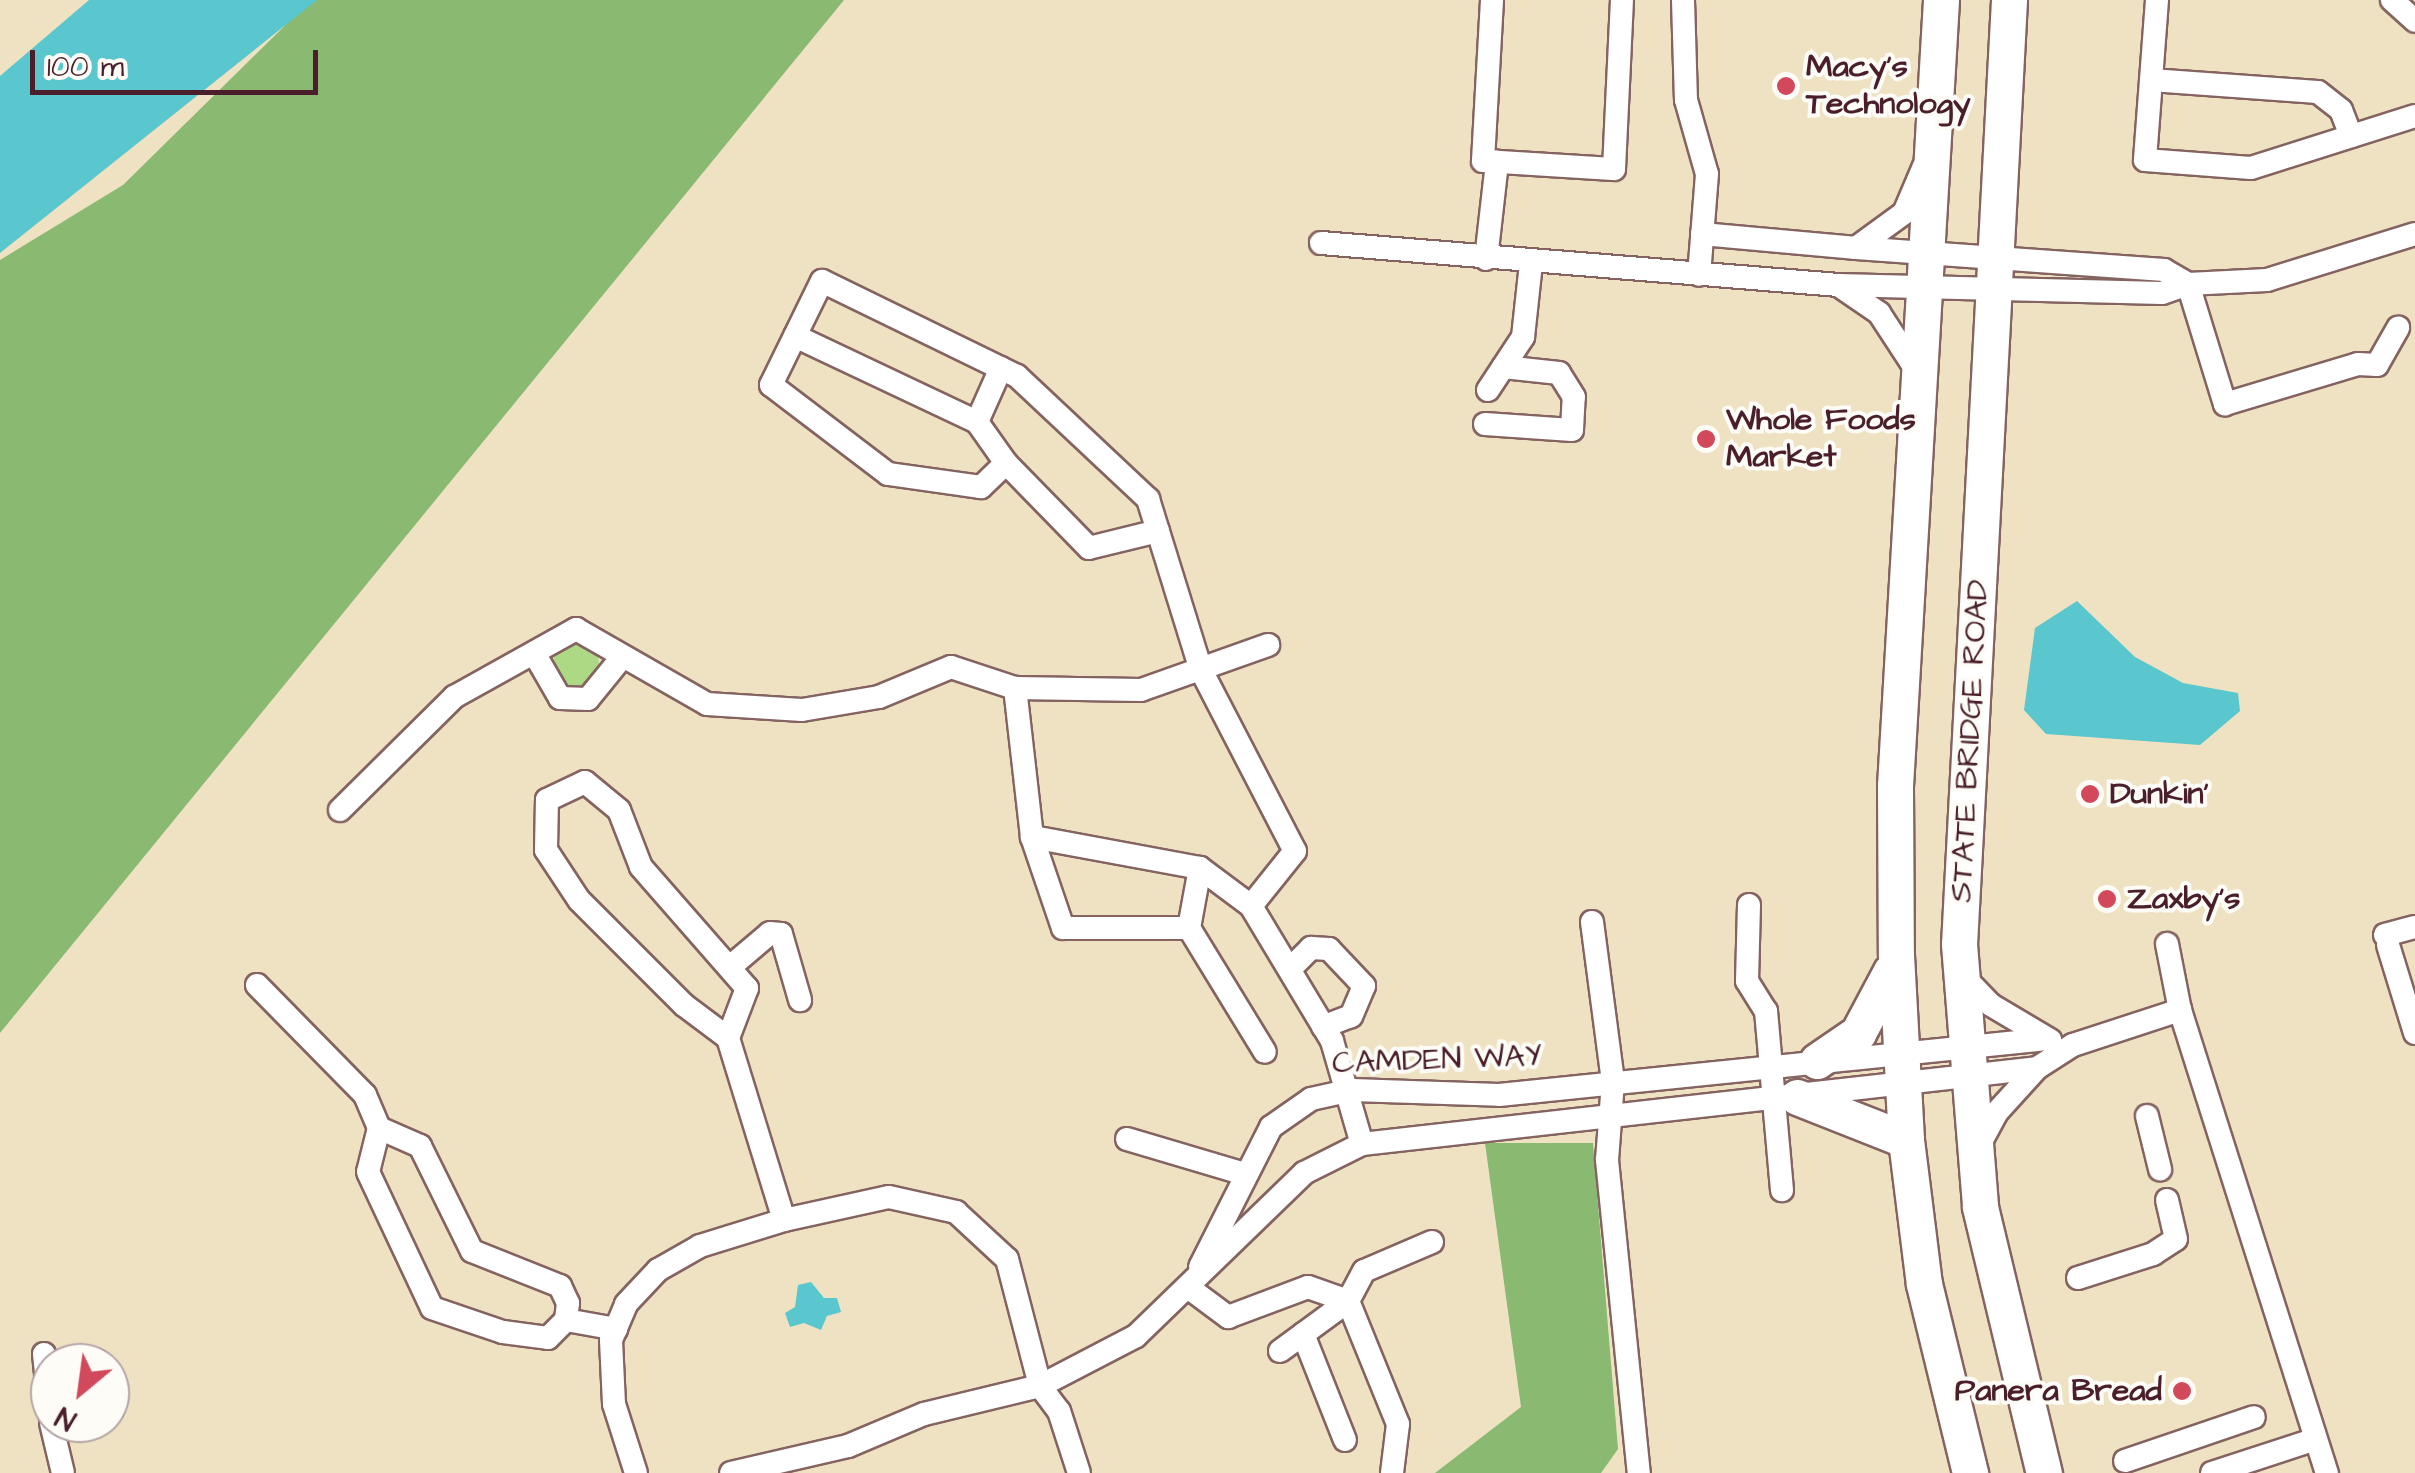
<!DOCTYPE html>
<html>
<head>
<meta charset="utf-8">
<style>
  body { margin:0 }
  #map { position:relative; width:2415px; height:1473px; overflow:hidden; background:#efe2c3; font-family:"Architects Daughter",sans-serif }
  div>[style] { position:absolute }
  .green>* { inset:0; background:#add985 }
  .round { border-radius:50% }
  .forest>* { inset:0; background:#8ab972 }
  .water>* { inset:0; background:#59c7cd }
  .roads { filter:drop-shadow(2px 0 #846360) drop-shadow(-2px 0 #846360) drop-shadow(0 2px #846360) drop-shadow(0 -2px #846360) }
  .minor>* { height:22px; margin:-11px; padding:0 11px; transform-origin:11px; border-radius:11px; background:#fff }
  .highway>* { height:35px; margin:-17.5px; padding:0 17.5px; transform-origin:17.5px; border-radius:17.5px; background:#fff }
  .dots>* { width:28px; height:28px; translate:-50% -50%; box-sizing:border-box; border:5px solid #fdfcf7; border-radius:50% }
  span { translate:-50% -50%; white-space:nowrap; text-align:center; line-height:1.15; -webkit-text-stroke:8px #fdfcf7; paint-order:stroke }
  .poi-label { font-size:32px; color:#4a1f2b; font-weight:700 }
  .left { translate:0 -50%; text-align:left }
  .right { translate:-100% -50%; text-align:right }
  .street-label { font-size:32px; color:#4a1f2b }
  .north { position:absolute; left:30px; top:1343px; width:100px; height:100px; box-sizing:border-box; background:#fdfcf7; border:2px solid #b5a4a5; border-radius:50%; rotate:209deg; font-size:28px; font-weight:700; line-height:40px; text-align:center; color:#4a1f2b }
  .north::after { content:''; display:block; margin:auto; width:35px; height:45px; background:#d1495b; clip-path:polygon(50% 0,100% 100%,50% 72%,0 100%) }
  .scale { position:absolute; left:30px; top:50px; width:288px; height:45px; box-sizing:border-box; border:5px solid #4a1f2b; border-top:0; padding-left:12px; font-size:30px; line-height:35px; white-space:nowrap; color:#4a1f2b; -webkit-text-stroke:8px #fdfcf7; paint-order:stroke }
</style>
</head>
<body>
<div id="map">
  <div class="green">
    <div class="round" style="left:553px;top:641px;width:46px;height:46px"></div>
  </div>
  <div class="forest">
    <div style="clip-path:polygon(311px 0,844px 0,0 1033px,0 260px,123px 185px)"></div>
    <div style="clip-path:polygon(1485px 1143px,1593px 1143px,1618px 1449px,1601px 1473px,1435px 1473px,1521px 1407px)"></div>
  </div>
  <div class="water">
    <div style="clip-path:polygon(89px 0,317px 0,0 253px,0 76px)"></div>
    <div style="clip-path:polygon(2077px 601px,2135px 657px,2183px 683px,2238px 693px,2240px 711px,2200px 745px,2046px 734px,2024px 710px,2035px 628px)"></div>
    <div style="clip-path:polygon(811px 1282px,824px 1298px,837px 1298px,841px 1312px,827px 1316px,821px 1330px,804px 1323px,790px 1327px,785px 1313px,795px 1307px,798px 1285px)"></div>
  </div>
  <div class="roads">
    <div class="minor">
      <div style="left:1492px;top:0;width:161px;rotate:93.2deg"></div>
      <div style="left:1483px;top:161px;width:131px;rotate:3.5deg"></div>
      <div style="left:1614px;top:169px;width:169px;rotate:-87.3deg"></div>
      <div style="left:1683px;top:0;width:100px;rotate:88.3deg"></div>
      <div style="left:1686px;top:100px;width:77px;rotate:74.2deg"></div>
      <div style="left:1707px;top:174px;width:101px;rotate:94.5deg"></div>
      <div style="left:2157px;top:0;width:160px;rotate:94.3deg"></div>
      <div style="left:2145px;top:160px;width:106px;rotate:4.3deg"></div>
      <div style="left:2251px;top:168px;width:172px;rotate:-17.6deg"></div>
      <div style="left:2392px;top:0;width:31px;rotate:42deg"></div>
      <div style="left:2151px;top:80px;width:167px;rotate:4.1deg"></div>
      <div style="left:2318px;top:92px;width:29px;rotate:38deg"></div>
      <div style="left:2341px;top:110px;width:28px;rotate:69deg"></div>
      <div style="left:1702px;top:234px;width:155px;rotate:5.2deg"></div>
      <div style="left:1856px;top:248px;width:59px;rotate:-36.1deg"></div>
      <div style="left:1904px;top:213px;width:51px;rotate:-66.9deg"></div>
      <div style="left:1321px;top:243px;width:519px;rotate:4.64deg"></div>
      <div style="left:1838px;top:285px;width:324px;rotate:1.4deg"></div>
      <div style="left:2162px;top:293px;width:28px;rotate:-19deg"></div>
      <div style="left:2188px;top:284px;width:79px;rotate:-2.9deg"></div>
      <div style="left:2267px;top:280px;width:155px;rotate:-17.3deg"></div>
      <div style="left:1856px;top:248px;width:309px;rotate:4.1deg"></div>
      <div style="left:2164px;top:270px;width:28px;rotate:30deg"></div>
      <div style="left:1486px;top:259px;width:98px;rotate:-83.5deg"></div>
      <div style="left:2188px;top:284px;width:126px;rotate:72.9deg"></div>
      <div style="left:2225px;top:404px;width:139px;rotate:-16.7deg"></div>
      <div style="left:2358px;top:364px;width:19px;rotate:3deg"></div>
      <div style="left:2377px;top:365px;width:43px;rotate:-60.4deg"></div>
      <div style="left:1838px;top:285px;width:50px;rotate:34.3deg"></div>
      <div style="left:1879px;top:313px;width:69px;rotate:56.8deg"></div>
      <div style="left:795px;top:336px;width:201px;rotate:25.3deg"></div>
      <div style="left:1001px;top:368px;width:59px;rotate:114deg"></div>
      <div style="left:977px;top:422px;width:50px;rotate:54.7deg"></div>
      <div style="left:1488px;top:390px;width:64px;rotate:-56.6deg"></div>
      <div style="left:1523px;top:337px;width:74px;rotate:-83.8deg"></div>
      <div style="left:1485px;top:424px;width:87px;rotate:3.9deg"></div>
      <div style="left:1572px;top:430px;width:33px;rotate:-87deg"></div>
      <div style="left:1574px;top:397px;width:28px;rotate:-122deg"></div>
      <div style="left:1559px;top:373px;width:56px;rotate:-173.9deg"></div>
      <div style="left:1158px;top:531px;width:71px;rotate:166.2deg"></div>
      <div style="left:1089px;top:548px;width:119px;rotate:-134.3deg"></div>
      <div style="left:1006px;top:463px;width:35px;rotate:136deg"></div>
      <div style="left:981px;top:487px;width:94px;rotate:-172deg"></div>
      <div style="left:888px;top:474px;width:147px;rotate:-142.7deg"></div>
      <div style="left:771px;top:385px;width:116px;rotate:-63.9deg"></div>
      <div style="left:822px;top:281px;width:217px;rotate:26deg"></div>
      <div style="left:1017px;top:376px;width:180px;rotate:43.2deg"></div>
      <div style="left:1148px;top:499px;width:179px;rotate:72.8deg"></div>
      <div style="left:1201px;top:670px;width:204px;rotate:62.6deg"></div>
      <div style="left:1295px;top:851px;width:70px;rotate:128.7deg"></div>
      <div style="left:1251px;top:906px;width:157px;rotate:59deg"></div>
      <div style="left:1332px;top:1041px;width:107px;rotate:73.8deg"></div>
      <div style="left:534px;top:653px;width:52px;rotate:60deg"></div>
      <div style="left:560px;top:698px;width:28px;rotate:2deg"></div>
      <div style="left:588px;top:699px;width:55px;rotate:-50.9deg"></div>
      <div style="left:340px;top:810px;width:161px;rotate:-44.7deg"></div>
      <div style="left:454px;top:697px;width:140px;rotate:-29.1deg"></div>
      <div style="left:576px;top:629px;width:151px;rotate:29.8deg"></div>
      <div style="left:707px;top:704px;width:95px;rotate:3.6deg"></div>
      <div style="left:802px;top:710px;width:78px;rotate:-9.6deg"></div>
      <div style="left:879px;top:697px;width:78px;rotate:-22.6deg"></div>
      <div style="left:951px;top:667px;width:67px;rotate:18.2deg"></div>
      <div style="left:1032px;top:837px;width:96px;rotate:71.2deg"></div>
      <div style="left:1063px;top:928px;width:126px"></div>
      <div style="left:1189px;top:928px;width:61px;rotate:-79.6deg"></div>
      <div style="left:1749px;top:905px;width:76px;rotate:91.5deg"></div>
      <div style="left:1747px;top:981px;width:36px;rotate:58deg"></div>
      <div style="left:1766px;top:1011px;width:180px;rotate:84.9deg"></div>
      <div style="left:1251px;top:906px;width:64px;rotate:-143.3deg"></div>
      <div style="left:1200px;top:868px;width:171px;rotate:-169.5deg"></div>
      <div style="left:1032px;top:837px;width:150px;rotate:-96.5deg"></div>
      <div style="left:1015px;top:688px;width:126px;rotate:0.9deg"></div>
      <div style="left:1141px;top:690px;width:135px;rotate:-19.5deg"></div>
      <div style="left:1592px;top:922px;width:161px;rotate:82.5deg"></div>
      <div style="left:1613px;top:1082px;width:78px;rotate:94.4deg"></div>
      <div style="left:1607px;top:1160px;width:315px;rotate:84.2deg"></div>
      <div style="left:1189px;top:928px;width:145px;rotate:58.5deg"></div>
      <div style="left:2385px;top:935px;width:31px;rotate:-15deg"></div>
      <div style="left:2167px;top:944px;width:67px;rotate:78.9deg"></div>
      <div style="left:2180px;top:1010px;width:486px;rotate:72.4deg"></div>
      <div style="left:2388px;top:945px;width:92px;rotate:72.9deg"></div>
      <div style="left:730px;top:967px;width:52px;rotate:-40.4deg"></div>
      <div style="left:770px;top:933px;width:11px;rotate:5deg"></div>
      <div style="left:781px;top:934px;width:69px;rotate:73.9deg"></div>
      <div style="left:1290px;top:969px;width:30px;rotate:-45deg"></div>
      <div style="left:1311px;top:948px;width:18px;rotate:3deg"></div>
      <div style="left:1329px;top:949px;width:51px;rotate:46.6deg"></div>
      <div style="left:1364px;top:986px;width:33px;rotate:113deg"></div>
      <div style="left:1351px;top:1016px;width:30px;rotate:159deg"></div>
      <div style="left:1961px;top:974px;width:43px;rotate:45.9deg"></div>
      <div style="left:1991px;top:1005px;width:69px;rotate:30.7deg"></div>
      <div style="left:257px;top:985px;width:154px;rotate:45.5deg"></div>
      <div style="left:365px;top:1095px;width:36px;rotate:67deg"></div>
      <div style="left:379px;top:1128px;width:45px;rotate:104deg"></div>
      <div style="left:368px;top:1172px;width:150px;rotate:64.8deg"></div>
      <div style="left:432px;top:1308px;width:75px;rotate:18.7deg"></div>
      <div style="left:503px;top:1332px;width:45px;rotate:7.6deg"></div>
      <div style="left:548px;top:1338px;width:25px;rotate:-45deg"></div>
      <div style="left:566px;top:1320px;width:51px;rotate:10.2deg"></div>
      <div style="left:728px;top:1038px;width:55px;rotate:-143.1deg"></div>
      <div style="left:684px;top:1005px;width:148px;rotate:-135deg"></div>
      <div style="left:579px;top:900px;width:60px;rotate:-123.4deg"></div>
      <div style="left:546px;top:850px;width:50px;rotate:-88.9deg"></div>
      <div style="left:547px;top:800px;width:42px;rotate:-25.3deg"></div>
      <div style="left:585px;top:782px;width:44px;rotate:39.5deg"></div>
      <div style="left:619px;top:810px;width:61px;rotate:68.9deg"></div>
      <div style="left:641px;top:867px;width:161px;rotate:48.8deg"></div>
      <div style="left:747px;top:988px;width:53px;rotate:110.8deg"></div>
      <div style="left:728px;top:1038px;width:190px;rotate:72.9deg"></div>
      <div style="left:784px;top:1220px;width:107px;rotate:-12.4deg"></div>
      <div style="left:889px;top:1197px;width:69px;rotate:12.6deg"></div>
      <div style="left:956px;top:1212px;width:69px;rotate:42.7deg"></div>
      <div style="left:1007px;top:1259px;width:131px;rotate:75.4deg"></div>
      <div style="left:1040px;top:1386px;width:108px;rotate:-27.5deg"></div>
      <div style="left:1136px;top:1336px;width:234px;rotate:-44.1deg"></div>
      <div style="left:1304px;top:1173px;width:65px;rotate:-26.6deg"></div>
      <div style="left:1362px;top:1144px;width:679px;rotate:-6.42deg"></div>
      <div style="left:2147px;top:1116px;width:55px;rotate:76.2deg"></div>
      <div style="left:379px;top:1128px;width:45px;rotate:23.7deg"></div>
      <div style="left:420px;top:1146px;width:117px;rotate:63.7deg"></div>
      <div style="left:472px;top:1251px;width:95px;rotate:21.7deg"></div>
      <div style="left:560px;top:1286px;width:19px;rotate:65deg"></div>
      <div style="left:568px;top:1303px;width:17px;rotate:97deg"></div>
      <div style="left:1127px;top:1139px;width:123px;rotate:16.5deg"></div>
      <div style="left:1977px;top:1149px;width:42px;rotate:-61.6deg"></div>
      <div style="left:1997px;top:1112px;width:59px;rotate:-47.7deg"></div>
      <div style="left:2037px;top:1068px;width:43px;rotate:-32.6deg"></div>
      <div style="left:2073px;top:1045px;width:113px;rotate:-18.1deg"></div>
      <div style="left:1200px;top:1267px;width:157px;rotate:-63.1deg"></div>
      <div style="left:1271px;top:1127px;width:49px;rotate:-35deg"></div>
      <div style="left:1311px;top:1099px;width:42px;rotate:-12.4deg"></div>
      <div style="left:1352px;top:1090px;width:147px;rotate:1.9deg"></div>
      <div style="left:1499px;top:1095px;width:551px;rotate:-5.83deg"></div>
      <div style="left:2078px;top:1278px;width:79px;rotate:-17.7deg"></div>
      <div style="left:2153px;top:1254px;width:27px;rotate:-33deg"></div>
      <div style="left:2176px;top:1239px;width:40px;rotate:-103deg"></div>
      <div style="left:1189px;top:1288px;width:49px;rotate:36.6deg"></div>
      <div style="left:1228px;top:1317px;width:85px;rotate:-20.6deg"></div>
      <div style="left:1308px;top:1287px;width:42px;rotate:19.3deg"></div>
      <div style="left:1348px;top:1301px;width:133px;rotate:67.9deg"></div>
      <div style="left:1398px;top:1424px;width:49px;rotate:97deg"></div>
      <div style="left:1303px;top:1334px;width:114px;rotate:68.4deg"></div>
      <div style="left:1280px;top:1351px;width:84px;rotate:-36.3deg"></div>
      <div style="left:1348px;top:1301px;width:34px;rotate:-62deg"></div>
      <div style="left:1364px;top:1271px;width:74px;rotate:-23.1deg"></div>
      <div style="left:44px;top:1354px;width:59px;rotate:84.2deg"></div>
      <div style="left:51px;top:1423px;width:51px;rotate:76.5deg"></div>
      <div style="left:2125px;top:1461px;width:136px;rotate:-18.8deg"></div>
      <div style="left:636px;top:1473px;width:72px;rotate:-107.7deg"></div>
      <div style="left:614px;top:1404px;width:64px;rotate:-92.7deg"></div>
      <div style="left:611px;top:1340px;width:39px;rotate:-67deg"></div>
      <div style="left:626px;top:1304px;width:47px;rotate:-46.7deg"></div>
      <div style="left:658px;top:1270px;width:48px;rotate:-29.7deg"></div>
      <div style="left:700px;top:1246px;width:88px;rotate:-17.2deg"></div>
      <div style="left:731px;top:1473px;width:120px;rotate:-13deg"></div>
      <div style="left:848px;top:1446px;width:82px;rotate:-22.8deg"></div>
      <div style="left:924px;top:1414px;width:119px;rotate:-13.6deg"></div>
      <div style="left:1040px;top:1386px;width:31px;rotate:53deg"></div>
      <div style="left:1059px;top:1411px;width:65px;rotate:72.1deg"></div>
      <div style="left:2212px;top:1473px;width:109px;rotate:-18.1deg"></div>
    </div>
    <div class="highway">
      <div style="left:1941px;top:0;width:787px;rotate:93.35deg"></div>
      <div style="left:1895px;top:786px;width:169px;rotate:89.7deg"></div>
      <div style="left:1896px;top:955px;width:185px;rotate:86.9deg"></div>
      <div style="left:1906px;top:1140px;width:145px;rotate:82.9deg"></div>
      <div style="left:1924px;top:1284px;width:195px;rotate:76.3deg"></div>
      <div style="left:2009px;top:0;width:945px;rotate:93.03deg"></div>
      <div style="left:1959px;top:944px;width:264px;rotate:85.4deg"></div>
      <div style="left:1980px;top:1207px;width:274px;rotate:76.5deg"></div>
      <div style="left:1817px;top:1061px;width:50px;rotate:-34.3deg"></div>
      <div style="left:1858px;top:1033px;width:70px;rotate:-62deg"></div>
      <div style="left:1797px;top:1097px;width:117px;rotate:21.5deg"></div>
    </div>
  </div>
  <div class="dots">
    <div style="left:1786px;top:86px;background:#d1495b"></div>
    <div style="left:1706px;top:439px;background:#d1495b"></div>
    <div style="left:2090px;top:794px;background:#d1495b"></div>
    <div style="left:2107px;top:899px;background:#d1495b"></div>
    <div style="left:2182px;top:1391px;background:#d1495b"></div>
  </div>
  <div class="poi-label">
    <span class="left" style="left:1806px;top:86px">Macy's<br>Technology</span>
    <span class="left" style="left:1726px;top:439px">Whole Foods<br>Market</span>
    <span class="left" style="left:2110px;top:794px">Dunkin'</span>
    <span class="left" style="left:2127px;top:899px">Zaxby's</span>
    <span class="right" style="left:2162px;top:1391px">Panera Bread</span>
  </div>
  <div class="street-label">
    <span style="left:1970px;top:741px;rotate:-87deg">STATE BRIDGE ROAD</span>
    <span style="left:1437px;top:1060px;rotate:-2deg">CAMDEN WAY</span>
  </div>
  <div class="north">N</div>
  <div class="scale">100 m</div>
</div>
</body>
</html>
